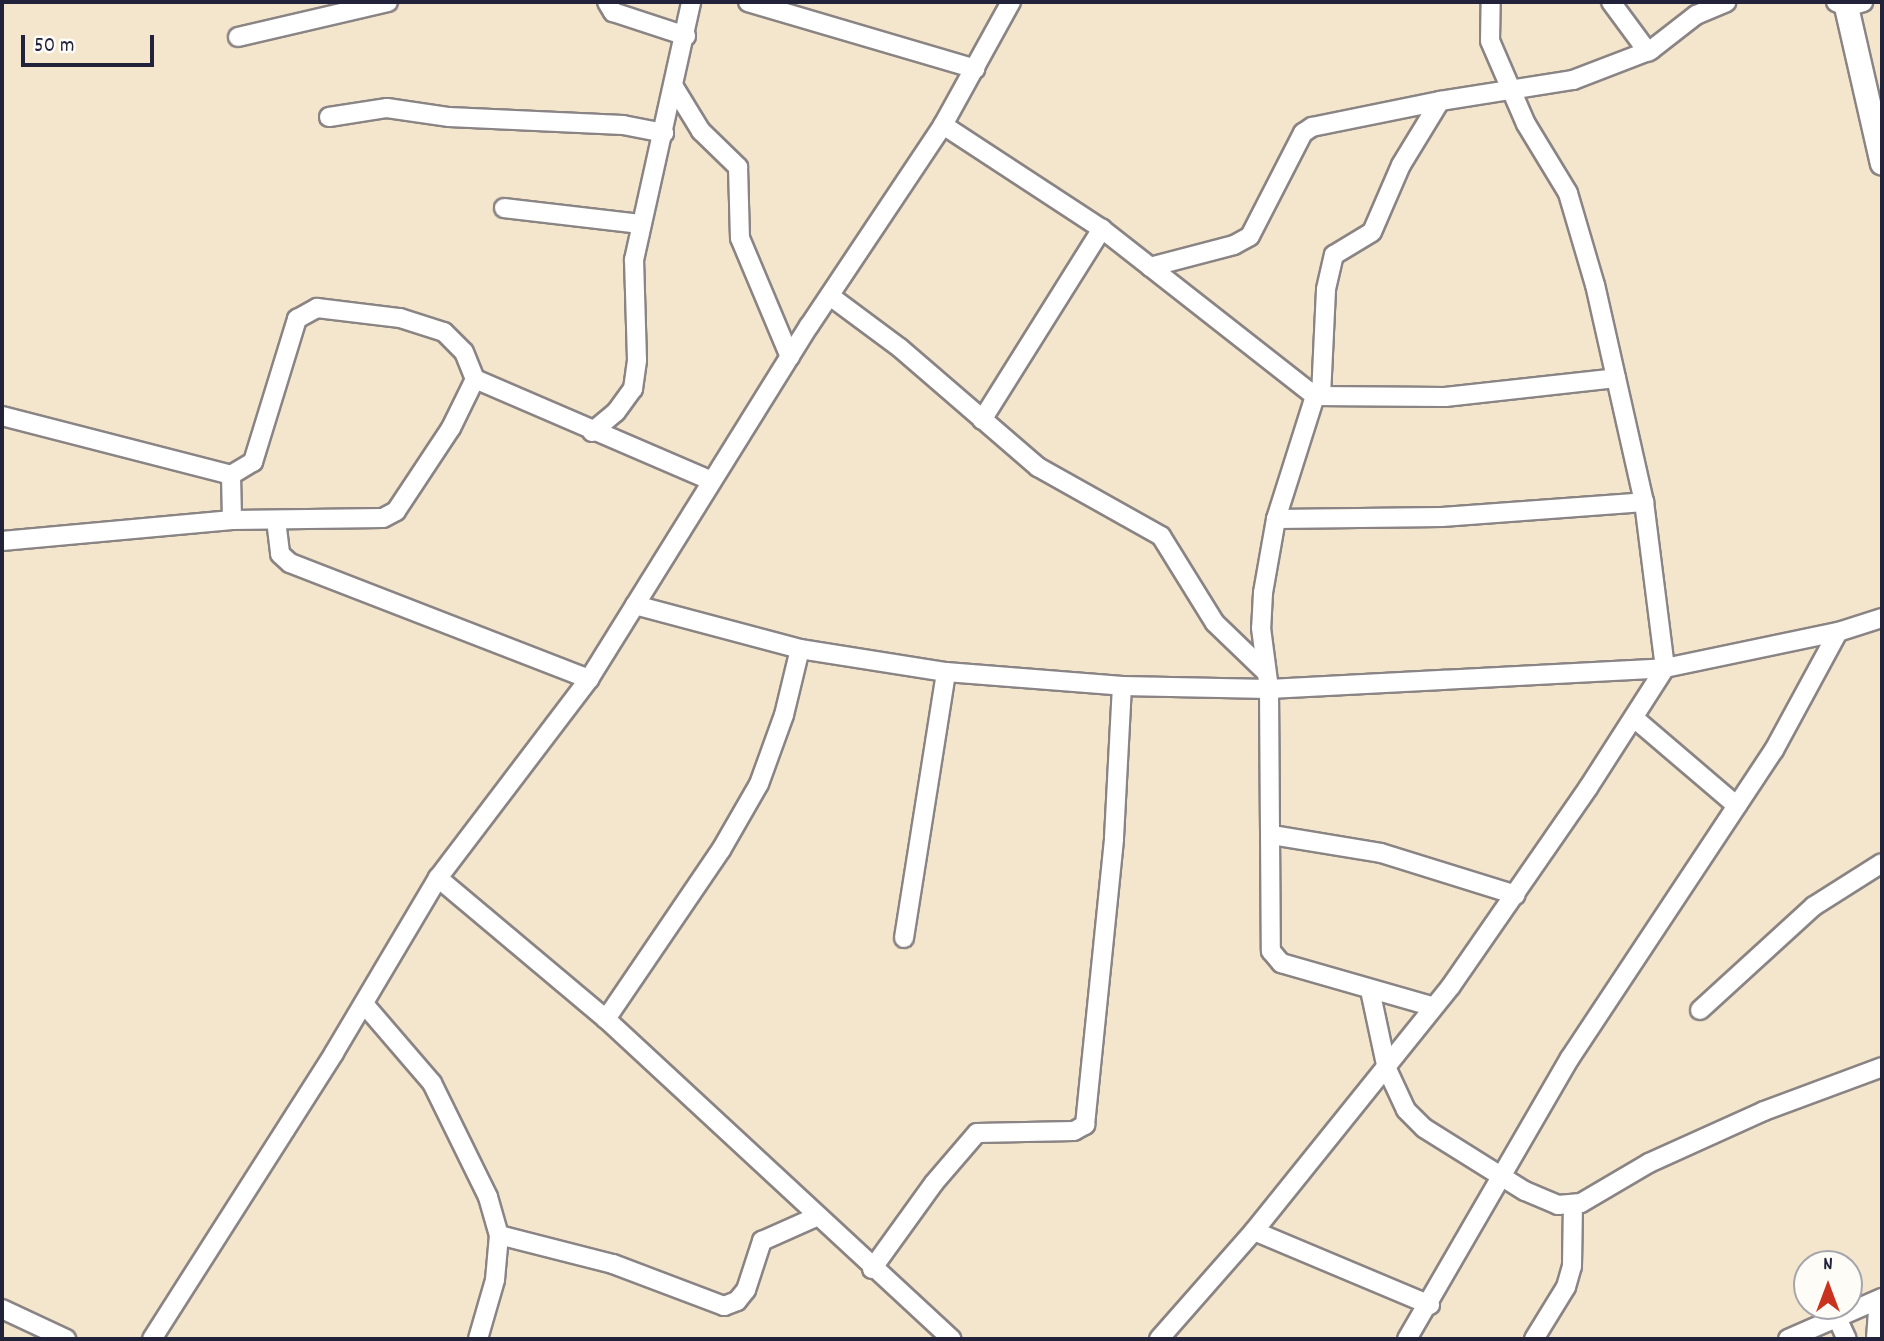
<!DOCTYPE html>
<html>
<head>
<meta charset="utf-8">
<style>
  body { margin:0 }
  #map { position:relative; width:1884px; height:1341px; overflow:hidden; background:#f3e6cc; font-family:Dekko,sans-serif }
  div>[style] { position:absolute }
  .roads { filter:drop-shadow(2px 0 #8a8484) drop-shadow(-2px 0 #8a8484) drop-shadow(0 2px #8a8484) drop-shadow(0 -2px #8a8484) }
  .minor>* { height:18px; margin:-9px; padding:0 9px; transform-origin:9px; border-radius:9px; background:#fff }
  .tertiary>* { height:23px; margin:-11.5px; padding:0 11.5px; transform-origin:11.5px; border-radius:11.5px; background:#fff }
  span { translate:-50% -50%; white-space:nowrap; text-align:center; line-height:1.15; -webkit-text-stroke:5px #fdfcf7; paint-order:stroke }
  .frame { position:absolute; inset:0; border:4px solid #22223b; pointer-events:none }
  .north { position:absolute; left:1793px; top:1250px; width:70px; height:70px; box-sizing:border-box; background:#fdfcf7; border:2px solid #a5a5ac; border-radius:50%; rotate:0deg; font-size:19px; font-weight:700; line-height:28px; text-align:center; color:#22223b }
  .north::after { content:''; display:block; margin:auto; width:24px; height:32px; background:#c8321e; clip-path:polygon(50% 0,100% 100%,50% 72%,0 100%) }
  .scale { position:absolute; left:21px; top:35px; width:133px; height:32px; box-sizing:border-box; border:4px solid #22223b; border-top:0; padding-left:9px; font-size:21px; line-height:24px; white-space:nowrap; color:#22223b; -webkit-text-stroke:5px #fdfcf7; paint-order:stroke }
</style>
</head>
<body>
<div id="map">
  <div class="roads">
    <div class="minor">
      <div style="left:607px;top:2px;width:12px;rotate:59deg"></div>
      <div style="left:613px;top:12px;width:77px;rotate:18.2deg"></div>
      <div style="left:748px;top:2px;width:237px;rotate:16.4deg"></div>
      <div style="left:1611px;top:2px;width:62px;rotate:53.5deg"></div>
      <div style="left:1836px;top:2px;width:12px;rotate:24deg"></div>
      <div style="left:1847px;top:7px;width:17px;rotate:-17deg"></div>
      <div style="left:238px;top:37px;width:154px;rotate:-13.1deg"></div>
      <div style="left:674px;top:87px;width:52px;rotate:58.5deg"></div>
      <div style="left:701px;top:131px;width:52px;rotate:44.2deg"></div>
      <div style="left:738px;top:167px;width:71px;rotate:88.4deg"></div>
      <div style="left:740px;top:238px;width:129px;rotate:67.2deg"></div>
      <div style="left:329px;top:117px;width:59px;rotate:-8.8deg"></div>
      <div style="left:387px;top:108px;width:63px;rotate:8.3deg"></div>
      <div style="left:449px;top:117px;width:174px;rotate:2.6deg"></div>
      <div style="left:623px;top:125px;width:42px;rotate:11deg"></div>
      <div style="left:943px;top:125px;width:190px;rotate:33.2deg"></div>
      <div style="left:1102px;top:229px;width:271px;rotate:38.1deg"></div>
      <div style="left:1315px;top:396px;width:129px;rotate:107.6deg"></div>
      <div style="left:1276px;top:519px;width:75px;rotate:100deg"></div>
      <div style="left:1263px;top:593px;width:35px;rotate:93deg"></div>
      <div style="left:1261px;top:628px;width:62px;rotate:82.5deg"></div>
      <div style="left:1269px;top:689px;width:262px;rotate:89.6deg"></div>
      <div style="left:1271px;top:951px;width:16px;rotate:50deg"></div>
      <div style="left:1281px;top:963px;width:156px;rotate:16deg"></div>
      <div style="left:504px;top:208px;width:137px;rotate:6.7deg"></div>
      <div style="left:1150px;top:267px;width:87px;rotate:-14.7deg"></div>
      <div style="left:1234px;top:245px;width:18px;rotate:-29deg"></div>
      <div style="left:1250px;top:236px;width:116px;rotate:-62.8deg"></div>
      <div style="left:1303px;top:133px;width:11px;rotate:-34deg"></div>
      <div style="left:1312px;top:127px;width:131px;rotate:-11.5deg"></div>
      <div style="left:830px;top:296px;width:87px;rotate:36.6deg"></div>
      <div style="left:900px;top:348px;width:182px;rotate:40.8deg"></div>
      <div style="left:1038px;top:467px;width:141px;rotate:29.3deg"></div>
      <div style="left:1161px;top:536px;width:102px;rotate:58.2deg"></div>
      <div style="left:1215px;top:623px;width:71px;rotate:43.9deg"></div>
      <div style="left:1315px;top:396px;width:130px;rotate:0.4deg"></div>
      <div style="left:1445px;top:397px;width:172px;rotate:-6.3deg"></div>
      <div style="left:1321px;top:396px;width:107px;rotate:-87.3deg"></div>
      <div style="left:1326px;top:289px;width:35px;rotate:-77deg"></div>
      <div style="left:1334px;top:255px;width:44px;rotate:-31.2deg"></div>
      <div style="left:1372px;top:232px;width:73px;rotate:-66.6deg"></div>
      <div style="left:1401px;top:165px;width:75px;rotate:-58.6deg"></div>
      <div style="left:1440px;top:101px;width:135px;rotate:-9deg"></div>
      <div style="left:1573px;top:80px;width:84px;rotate:-21deg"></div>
      <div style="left:1651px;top:50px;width:57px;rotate:-37.9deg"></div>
      <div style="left:1696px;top:15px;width:33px;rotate:-23deg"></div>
      <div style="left:2px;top:416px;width:236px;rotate:14.4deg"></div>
      <div style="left:231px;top:475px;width:26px;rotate:-31deg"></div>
      <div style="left:253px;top:462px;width:150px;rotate:-72.9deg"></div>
      <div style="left:297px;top:319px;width:23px;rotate:-29deg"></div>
      <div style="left:317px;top:308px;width:84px;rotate:6.9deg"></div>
      <div style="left:400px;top:318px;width:46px;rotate:17.7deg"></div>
      <div style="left:444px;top:332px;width:28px;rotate:45deg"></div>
      <div style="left:464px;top:352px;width:29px;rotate:68deg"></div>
      <div style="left:982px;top:420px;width:226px;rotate:-57.9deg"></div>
      <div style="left:592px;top:432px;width:31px;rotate:-40deg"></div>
      <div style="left:616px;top:412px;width:29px;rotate:-54deg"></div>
      <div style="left:633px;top:389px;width:29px;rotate:-82deg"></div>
      <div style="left:637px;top:360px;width:100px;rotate:-91.7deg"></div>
      <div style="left:634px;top:260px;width:264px;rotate:-77.5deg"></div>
      <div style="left:231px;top:475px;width:45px;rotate:88.7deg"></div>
      <div style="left:1276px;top:519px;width:166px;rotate:-0.7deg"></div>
      <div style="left:1442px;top:517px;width:203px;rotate:-4.2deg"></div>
      <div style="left:276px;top:520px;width:34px;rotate:83deg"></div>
      <div style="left:280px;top:554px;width:13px;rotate:42deg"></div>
      <div style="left:290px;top:563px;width:321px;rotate:21.2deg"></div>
      <div style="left:2px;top:541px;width:231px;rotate:-5.2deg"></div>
      <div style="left:232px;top:520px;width:151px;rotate:-0.8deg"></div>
      <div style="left:383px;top:518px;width:15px;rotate:-28deg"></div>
      <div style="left:396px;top:511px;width:100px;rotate:-56.5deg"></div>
      <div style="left:451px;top:428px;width:55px;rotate:-63.9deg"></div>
      <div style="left:475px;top:379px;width:258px;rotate:23.3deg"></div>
      <div style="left:635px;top:605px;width:171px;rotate:14.9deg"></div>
      <div style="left:800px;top:649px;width:148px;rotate:9deg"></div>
      <div style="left:946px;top:672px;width:177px;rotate:4.5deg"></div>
      <div style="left:1122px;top:686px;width:147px;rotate:1.2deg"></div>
      <div style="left:1269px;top:689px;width:397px;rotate:-3deg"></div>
      <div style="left:1665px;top:668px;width:177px;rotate:-11.8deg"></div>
      <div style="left:1838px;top:632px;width:46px;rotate:-17.7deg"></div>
      <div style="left:1634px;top:718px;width:135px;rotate:40.5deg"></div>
      <div style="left:1272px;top:835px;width:110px;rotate:9.4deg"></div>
      <div style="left:1381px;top:853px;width:141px;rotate:17.3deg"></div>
      <div style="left:438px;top:878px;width:219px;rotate:40deg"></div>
      <div style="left:606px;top:1019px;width:471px;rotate:42.8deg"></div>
      <div style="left:904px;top:938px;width:269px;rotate:-81deg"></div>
      <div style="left:1370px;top:990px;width:81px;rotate:77.9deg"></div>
      <div style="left:1387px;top:1069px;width:45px;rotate:65.1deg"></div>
      <div style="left:1406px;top:1110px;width:25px;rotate:45deg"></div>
      <div style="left:1424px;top:1128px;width:119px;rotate:32deg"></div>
      <div style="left:1525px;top:1191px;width:36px;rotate:23deg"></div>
      <div style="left:1558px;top:1205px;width:23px;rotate:-5deg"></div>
      <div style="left:1581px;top:1203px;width:79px;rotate:-30.5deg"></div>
      <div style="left:1649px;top:1163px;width:126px;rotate:-24.3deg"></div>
      <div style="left:1764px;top:1111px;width:126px;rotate:-20.4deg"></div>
      <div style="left:364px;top:1004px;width:104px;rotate:49.3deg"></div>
      <div style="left:432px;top:1083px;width:127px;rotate:63.8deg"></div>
      <div style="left:488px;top:1197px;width:40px;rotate:74deg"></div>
      <div style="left:499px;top:1235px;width:45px;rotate:95.1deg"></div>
      <div style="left:495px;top:1280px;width:61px;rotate:106.1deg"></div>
      <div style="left:1700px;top:1010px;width:154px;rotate:-42.4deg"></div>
      <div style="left:1814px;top:906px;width:80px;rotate:-32.3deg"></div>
      <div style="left:606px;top:1019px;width:204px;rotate:-55.8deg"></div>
      <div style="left:721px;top:850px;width:76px;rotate:-60.1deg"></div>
      <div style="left:759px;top:784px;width:73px;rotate:-70.1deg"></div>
      <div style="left:784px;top:715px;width:68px;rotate:-76.4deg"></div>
      <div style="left:1254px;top:1231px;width:191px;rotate:22.8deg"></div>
      <div style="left:499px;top:1235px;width:118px;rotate:14.3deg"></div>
      <div style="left:613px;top:1264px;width:119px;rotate:20.7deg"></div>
      <div style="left:724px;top:1306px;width:14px;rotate:-21deg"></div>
      <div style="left:737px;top:1301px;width:14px;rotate:-51deg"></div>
      <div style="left:746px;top:1290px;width:52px;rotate:-71.9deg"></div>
      <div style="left:762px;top:1241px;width:59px;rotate:-24deg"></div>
      <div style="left:872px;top:1269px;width:106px;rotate:-54.2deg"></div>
      <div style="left:934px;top:1183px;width:66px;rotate:-49.3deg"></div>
      <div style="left:977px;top:1133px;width:97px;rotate:-1.2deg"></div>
      <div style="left:1074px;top:1131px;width:13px;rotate:-29deg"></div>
      <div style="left:1085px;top:1125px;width:288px;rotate:-84.2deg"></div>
      <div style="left:1114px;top:838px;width:152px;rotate:-87deg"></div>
      <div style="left:2px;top:1309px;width:71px;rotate:25.1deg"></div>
      <div style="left:1837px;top:1318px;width:23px;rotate:65deg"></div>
      <div style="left:152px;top:1339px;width:339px;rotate:-57.5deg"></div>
      <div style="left:334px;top:1053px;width:204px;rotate:-59.3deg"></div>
      <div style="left:438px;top:878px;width:250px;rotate:-52.8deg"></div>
      <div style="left:589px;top:679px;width:416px;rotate:-58.1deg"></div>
      <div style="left:809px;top:326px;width:242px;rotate:-56.3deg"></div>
      <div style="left:943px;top:125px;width:141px;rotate:-61.1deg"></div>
      <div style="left:1159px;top:1339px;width:144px;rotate:-48.7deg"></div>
      <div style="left:1254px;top:1231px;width:314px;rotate:-51.2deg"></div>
      <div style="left:1451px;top:986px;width:241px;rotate:-55.3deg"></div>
      <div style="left:1588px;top:788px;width:143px;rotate:-57.3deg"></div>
      <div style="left:1665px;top:668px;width:167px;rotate:-97.2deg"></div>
      <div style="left:1644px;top:502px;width:222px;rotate:-102.7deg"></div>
      <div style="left:1595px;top:285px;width:96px;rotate:-106.4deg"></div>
      <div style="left:1568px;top:193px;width:81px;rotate:-121.3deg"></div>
      <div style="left:1526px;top:124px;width:90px;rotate:-113.4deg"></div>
      <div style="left:1490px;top:41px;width:39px;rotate:-89deg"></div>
      <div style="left:1407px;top:1339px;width:325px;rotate:-59.9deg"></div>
      <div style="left:1570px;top:1058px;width:369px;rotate:-56.5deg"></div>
      <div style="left:1774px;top:750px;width:134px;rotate:-61.5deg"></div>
      <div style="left:1534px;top:1339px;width:61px;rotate:-58.4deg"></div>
      <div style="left:1566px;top:1287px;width:22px;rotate:-74deg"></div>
      <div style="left:1572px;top:1266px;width:62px;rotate:-89.1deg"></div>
      <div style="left:1788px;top:1339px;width:103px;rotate:-23.6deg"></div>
      <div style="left:1876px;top:1339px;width:39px;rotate:-86deg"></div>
    </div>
    <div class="tertiary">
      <div style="left:1845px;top:2px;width:165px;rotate:77.1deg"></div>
    </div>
  </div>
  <div class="frame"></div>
  <div class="north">N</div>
  <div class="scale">50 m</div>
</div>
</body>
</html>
